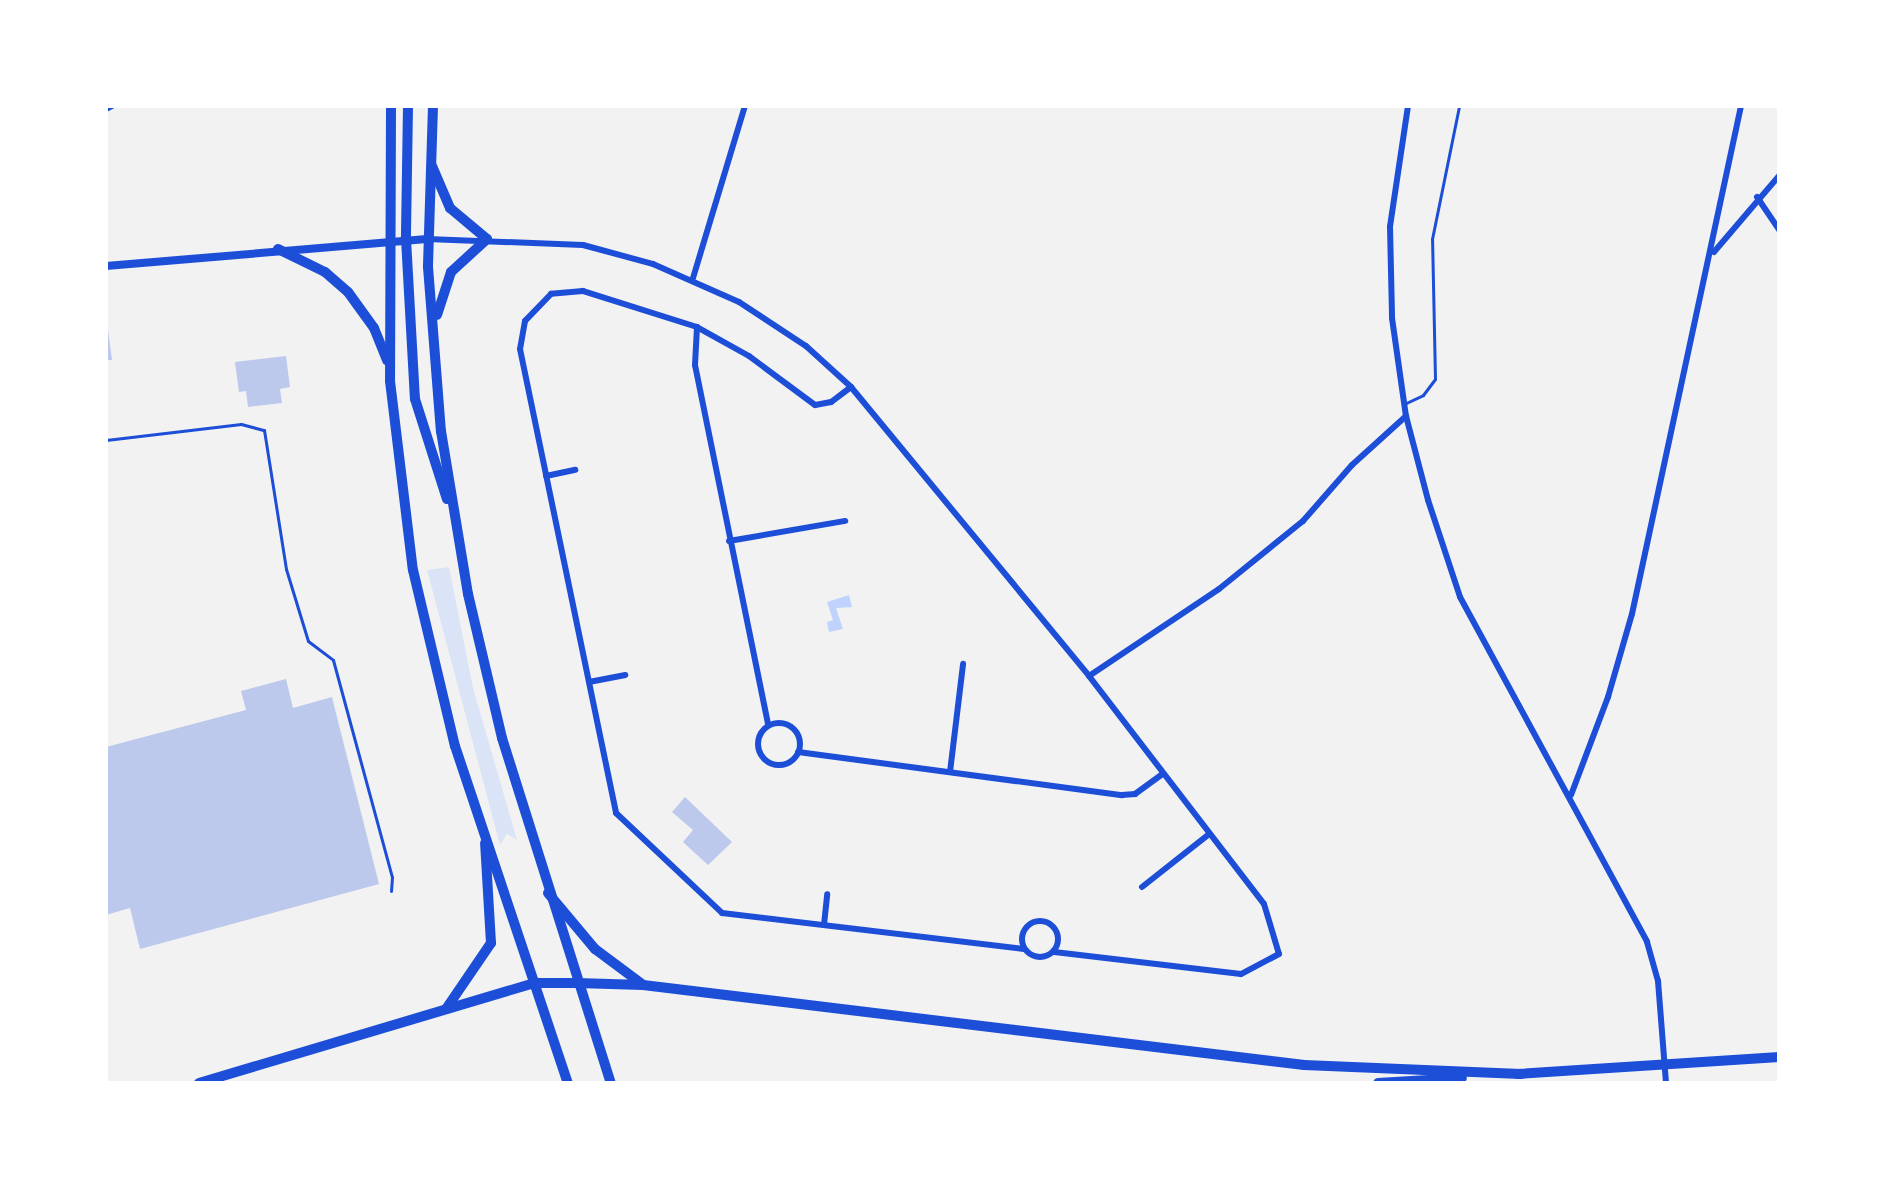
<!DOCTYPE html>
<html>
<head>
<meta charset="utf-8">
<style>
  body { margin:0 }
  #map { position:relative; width:1885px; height:1189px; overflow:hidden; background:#f2f2f2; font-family:"Exo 2",sans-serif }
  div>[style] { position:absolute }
  .green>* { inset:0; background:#dbe4f7 }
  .water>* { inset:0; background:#bfd3fe }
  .building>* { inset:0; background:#bdc9ec }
  .service>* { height:3px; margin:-1.5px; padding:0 1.5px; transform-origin:1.5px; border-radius:1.5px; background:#1d4ed8 }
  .minor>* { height:6px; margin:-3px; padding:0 3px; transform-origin:3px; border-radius:3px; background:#1d4ed8 }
  .minor>.ring { margin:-3px; padding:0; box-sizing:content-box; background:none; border:6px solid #1d4ed8; border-radius:50% }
  .tertiary>* { height:8px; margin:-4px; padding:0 4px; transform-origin:4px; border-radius:4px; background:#1d4ed8 }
  .primary>* { height:10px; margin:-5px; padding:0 5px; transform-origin:5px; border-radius:5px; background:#1d4ed8 }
  .trunk>* { height:10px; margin:-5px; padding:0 5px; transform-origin:5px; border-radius:5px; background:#1d4ed8 }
  span { translate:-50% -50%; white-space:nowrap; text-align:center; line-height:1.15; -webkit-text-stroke:7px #fff; paint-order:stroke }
  .frame { position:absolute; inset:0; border:108px solid #fff; pointer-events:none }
</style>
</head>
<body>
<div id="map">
  <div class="green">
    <div style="clip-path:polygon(449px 567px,473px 688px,517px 840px,507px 834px,500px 845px,427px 570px)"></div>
  </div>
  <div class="water">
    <div style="clip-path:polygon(849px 595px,852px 607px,836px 608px,843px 629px,829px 632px,827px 622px,833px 620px,827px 602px)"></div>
  </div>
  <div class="building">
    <div style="clip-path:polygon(106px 315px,112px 360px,106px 360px)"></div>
    <div style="clip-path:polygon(286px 356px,290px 387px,280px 389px,282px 403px,248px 407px,246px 391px,239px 392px,235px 362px)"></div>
    <div style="clip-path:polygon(286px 679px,293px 708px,332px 697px,379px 884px,140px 949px,130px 908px,106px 915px,106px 747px,246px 710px,241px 691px)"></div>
    <div style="clip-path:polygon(685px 797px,732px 842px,708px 865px,683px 842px,693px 830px,672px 812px)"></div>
  </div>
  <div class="service">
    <div style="left:1404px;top:404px;width:21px;rotate:-25deg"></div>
    <div style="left:1423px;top:395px;width:20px;rotate:-53deg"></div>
    <div style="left:1435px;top:379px;width:140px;rotate:-91.2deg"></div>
    <div style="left:1432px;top:239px;width:136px;rotate:-78.5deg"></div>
    <div style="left:106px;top:440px;width:136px;rotate:-6.8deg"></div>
    <div style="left:241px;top:424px;width:24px;rotate:15deg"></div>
    <div style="left:264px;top:430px;width:141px;rotate:81deg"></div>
    <div style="left:286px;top:569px;width:75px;rotate:73deg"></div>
    <div style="left:308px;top:641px;width:31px;rotate:37deg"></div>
    <div style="left:333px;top:660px;width:225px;rotate:74.8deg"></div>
    <div style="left:392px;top:877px;width:14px;rotate:94deg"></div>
  </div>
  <div class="minor">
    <div style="left:1408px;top:106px;width:122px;rotate:98.5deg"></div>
    <div style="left:1390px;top:227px;width:91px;rotate:88.7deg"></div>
    <div style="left:1392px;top:318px;width:99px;rotate:81.9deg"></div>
    <div style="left:1406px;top:416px;width:87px;rotate:75.3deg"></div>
    <div style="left:1428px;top:500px;width:102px;rotate:71.7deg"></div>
    <div style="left:1460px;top:597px;width:392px;rotate:61.5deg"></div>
    <div style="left:1647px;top:942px;width:41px;rotate:74.2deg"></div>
    <div style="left:1658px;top:981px;width:102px;rotate:85.5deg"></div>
    <div style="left:106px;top:109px;width:7px;rotate:-27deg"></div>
    <div style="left:1757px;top:197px;width:40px;rotate:56deg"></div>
    <div style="left:427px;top:239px;width:156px;rotate:2.2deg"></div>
    <div style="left:583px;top:245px;width:73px;rotate:15.2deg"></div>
    <div style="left:653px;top:264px;width:94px;rotate:23.8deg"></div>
    <div style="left:739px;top:302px;width:80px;rotate:33.3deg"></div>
    <div style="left:806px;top:346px;width:61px;rotate:42.3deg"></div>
    <div style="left:851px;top:387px;width:374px;rotate:50.5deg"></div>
    <div style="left:1089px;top:676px;width:287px;rotate:52.5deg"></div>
    <div style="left:1264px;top:904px;width:52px;rotate:73.3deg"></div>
    <div style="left:1279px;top:954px;width:43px;rotate:152.2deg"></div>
    <div style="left:1241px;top:974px;width:188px;rotate:-173.3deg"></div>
    <div style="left:1714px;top:252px;width:100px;rotate:-49.5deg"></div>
    <div style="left:693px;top:278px;width:180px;rotate:-73.2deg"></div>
    <div style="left:697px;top:327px;width:38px;rotate:93deg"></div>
    <div style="left:695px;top:365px;width:367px;rotate:78.5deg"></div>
    <div style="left:851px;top:387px;width:25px;rotate:143deg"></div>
    <div style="left:831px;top:402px;width:16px;rotate:169deg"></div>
    <div style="left:815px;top:405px;width:82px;rotate:-143.4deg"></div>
    <div style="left:749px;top:356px;width:60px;rotate:-150.9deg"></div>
    <div style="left:697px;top:327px;width:120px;rotate:-162.5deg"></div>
    <div style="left:583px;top:291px;width:32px;rotate:175deg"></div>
    <div style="left:551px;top:294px;width:37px;rotate:134deg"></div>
    <div style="left:525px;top:321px;width:28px;rotate:100deg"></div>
    <div style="left:520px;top:349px;width:474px;rotate:78.3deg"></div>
    <div style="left:616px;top:813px;width:146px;rotate:43.3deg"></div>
    <div style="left:722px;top:913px;width:304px;rotate:6.8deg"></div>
    <div style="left:546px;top:476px;width:30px;rotate:-12deg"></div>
    <div style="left:729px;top:541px;width:118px;rotate:-9.8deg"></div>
    <div style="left:1089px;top:676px;width:156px;rotate:-33.8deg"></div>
    <div style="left:1219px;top:589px;width:108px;rotate:-39deg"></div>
    <div style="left:1303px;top:521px;width:74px;rotate:-48.8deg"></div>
    <div style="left:1352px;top:465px;width:73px;rotate:-42.2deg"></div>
    <div style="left:589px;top:682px;width:37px;rotate:-11deg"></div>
    <div class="ring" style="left:758px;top:723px;width:36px;height:36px"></div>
    <div style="left:798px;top:752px;width:327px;rotate:7.6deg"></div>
    <div style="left:1122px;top:795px;width:13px;rotate:-4deg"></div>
    <div style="left:1135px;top:794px;width:34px;rotate:-36deg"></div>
    <div style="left:950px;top:772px;width:109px;rotate:-83.1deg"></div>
    <div style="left:1571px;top:795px;width:105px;rotate:-69.3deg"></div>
    <div style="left:1608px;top:697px;width:86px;rotate:-73.9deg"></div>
    <div style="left:1632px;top:614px;width:520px;rotate:-77.89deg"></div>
    <div style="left:1142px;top:887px;width:85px;rotate:-38.3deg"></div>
    <div class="ring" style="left:1022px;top:921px;width:30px;height:30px"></div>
    <div style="left:824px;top:925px;width:31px;rotate:-84deg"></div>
  </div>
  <div class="tertiary">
    <div style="left:106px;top:266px;width:322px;rotate:-4.8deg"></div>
  </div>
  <div class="primary">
    <div style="left:391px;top:106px;width:275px;rotate:90.2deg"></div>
    <div style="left:390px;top:381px;width:190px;rotate:83.1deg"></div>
    <div style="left:413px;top:570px;width:181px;rotate:76.6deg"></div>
    <div style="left:455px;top:746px;width:355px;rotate:71.5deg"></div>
    <div style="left:408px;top:106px;width:133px;rotate:90.9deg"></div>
    <div style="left:406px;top:239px;width:160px;rotate:86.8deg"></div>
    <div style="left:415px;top:399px;width:105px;rotate:72.3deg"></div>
    <div style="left:433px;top:106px;width:161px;rotate:91.8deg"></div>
    <div style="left:428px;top:267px;width:165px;rotate:85.5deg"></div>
    <div style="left:441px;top:431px;width:165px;rotate:80.6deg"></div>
    <div style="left:468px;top:594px;width:148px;rotate:76.7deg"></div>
    <div style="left:502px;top:738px;width:362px;rotate:72.5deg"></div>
    <div style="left:432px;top:166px;width:46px;rotate:66.8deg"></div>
    <div style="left:450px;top:208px;width:48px;rotate:40deg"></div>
    <div style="left:487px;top:239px;width:49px;rotate:137.5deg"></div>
    <div style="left:451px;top:272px;width:45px;rotate:108deg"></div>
    <div style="left:278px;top:249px;width:52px;rotate:26.1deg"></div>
    <div style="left:325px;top:272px;width:30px;rotate:41deg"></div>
    <div style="left:348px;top:292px;width:44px;rotate:54.2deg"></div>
    <div style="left:374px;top:328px;width:35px;rotate:68deg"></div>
  </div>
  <div class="trunk">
    <div style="left:548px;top:893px;width:73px;rotate:50deg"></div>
    <div style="left:595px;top:949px;width:59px;rotate:36.7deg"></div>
    <div style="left:446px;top:1009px;width:80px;rotate:-55.7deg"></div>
    <div style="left:491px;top:943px;width:100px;rotate:-93.4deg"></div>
    <div style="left:1518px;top:1074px;width:262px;rotate:-3.7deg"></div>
    <div style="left:199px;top:1083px;width:350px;rotate:-16.6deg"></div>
    <div style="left:534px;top:983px;width:43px"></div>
    <div style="left:577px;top:983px;width:66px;rotate:1.7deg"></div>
    <div style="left:643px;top:985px;width:666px;rotate:6.9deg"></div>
    <div style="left:1304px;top:1065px;width:217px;rotate:2.4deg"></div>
    <div style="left:1378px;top:1083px;width:84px;rotate:-3.4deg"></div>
  </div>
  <div class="frame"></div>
</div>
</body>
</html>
